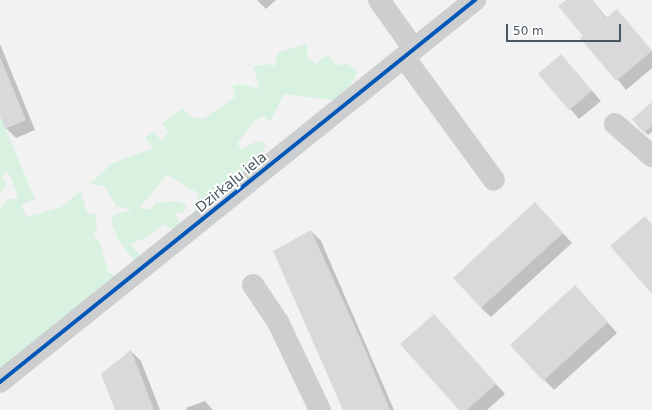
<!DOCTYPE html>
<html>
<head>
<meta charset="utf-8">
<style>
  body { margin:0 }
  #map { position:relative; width:652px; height:410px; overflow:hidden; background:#f3f2f2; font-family:"DejaVu Sans",sans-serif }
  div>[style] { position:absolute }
  .green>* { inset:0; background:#d8f1e1 }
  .shadow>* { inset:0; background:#0003 }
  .building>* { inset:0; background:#d9d9db }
  .minor>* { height:22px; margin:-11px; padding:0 11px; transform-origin:11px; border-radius:11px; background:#ccced0 }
  .cycleway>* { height:4px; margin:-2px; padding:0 2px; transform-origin:2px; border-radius:2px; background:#0057b8 }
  span { translate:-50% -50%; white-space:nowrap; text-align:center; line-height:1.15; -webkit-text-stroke:4px #fff; paint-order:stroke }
  .street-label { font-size:14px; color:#49555f }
  .scale { position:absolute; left:506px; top:24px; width:115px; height:18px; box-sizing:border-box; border:2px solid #49555f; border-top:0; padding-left:5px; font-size:12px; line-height:14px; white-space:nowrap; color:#49555f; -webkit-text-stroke:3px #fff; paint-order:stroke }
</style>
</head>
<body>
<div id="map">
  <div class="green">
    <div style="clip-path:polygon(307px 43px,307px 58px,316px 64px,323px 57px,329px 56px,336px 65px,348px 64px,358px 72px,341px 101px,284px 94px,270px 122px,264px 116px,254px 121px,237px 144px,242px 149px,257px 141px,267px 143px,254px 169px,228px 189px,208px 199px,194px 211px,198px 193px,167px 175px,140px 207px,151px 210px,155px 203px,176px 201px,187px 206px,182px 213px,175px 213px,180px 223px,175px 230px,164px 224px,147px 237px,130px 244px,140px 254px,137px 263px,120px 243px,111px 222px,114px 215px,133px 210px,116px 206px,104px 186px,89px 184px,113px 163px,153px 148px,145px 138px,154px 131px,161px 141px,168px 133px,162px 124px,182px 108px,190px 116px,203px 119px,235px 97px,232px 86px,240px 84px,260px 89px,253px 67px,265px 64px,275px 66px,278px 53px)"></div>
    <div style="clip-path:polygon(0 116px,35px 199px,21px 205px,27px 217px,61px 207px,81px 191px,87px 213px,96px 215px,97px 229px,93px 235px,100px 242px,108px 272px,118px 277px,0 369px,0 209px,7px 200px,18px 198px,11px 177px,6px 171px,2px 177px,7px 184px,0 193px)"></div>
  </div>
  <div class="shadow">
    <div style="clip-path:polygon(257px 0,276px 0,266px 9px)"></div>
    <div style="clip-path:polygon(567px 0,592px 0,607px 18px,617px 10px,652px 51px,652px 68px,626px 90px,584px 36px)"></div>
    <div style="clip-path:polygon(0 44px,35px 130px,16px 138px,6px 128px,0 113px)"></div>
    <div style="clip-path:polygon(561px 55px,601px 101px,579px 119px,539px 74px)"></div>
    <div style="clip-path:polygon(652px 104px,652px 132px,648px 135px,633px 119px)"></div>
    <div style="clip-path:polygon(545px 214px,572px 243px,491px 317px,481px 308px)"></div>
    <div style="clip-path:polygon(311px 231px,321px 241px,394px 410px,344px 410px)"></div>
    <div style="clip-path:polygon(584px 296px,617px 333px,554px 390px,511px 345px)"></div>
    <div style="clip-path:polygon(443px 325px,505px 394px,487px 410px,460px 410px)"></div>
    <div style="clip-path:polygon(131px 351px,141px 361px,160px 410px,116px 410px)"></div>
    <div style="clip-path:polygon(205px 401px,213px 410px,187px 410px,186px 408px)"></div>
  </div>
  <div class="building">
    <div style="clip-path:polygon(566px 0,592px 0,606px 18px,617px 9px,652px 51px,616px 81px,580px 38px,583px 36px,558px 6px)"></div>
    <div style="clip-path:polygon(561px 54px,592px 91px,569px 110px,538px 74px)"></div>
    <div style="clip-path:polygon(0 57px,26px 120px,5px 129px,0 116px)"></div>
    <div style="clip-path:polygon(652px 102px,652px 126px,644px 133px,632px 119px)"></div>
    <div style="clip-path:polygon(535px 202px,563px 233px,481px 308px,453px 278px)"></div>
    <div style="clip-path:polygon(645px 216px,652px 225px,652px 294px,610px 246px)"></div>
    <div style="clip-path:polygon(311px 230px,364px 347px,390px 410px,343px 410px,273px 251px)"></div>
    <div style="clip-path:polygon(575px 285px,608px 322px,543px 381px,510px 345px)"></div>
    <div style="clip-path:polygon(434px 314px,496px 384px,467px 410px,459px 410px,400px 344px)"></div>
    <div style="clip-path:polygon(131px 350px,154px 410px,115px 410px,101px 374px)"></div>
  </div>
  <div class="minor">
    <div style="left:379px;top:0;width:60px;rotate:54.5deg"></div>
    <div style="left:404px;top:57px;width:152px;rotate:53.8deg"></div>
    <div style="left:615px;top:124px;width:49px;rotate:40.9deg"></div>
    <div style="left:253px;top:285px;width:45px;rotate:56deg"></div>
    <div style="left:278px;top:322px;width:98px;rotate:64.5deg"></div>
    <div style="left:0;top:382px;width:610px;rotate:-38.81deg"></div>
  </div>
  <div class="cycleway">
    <div style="left:0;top:382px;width:610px;rotate:-38.81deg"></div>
  </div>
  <div class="street-label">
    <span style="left:231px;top:182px;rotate:-39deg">Dzirkaļu iela</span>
  </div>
  <div class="scale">50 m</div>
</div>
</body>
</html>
